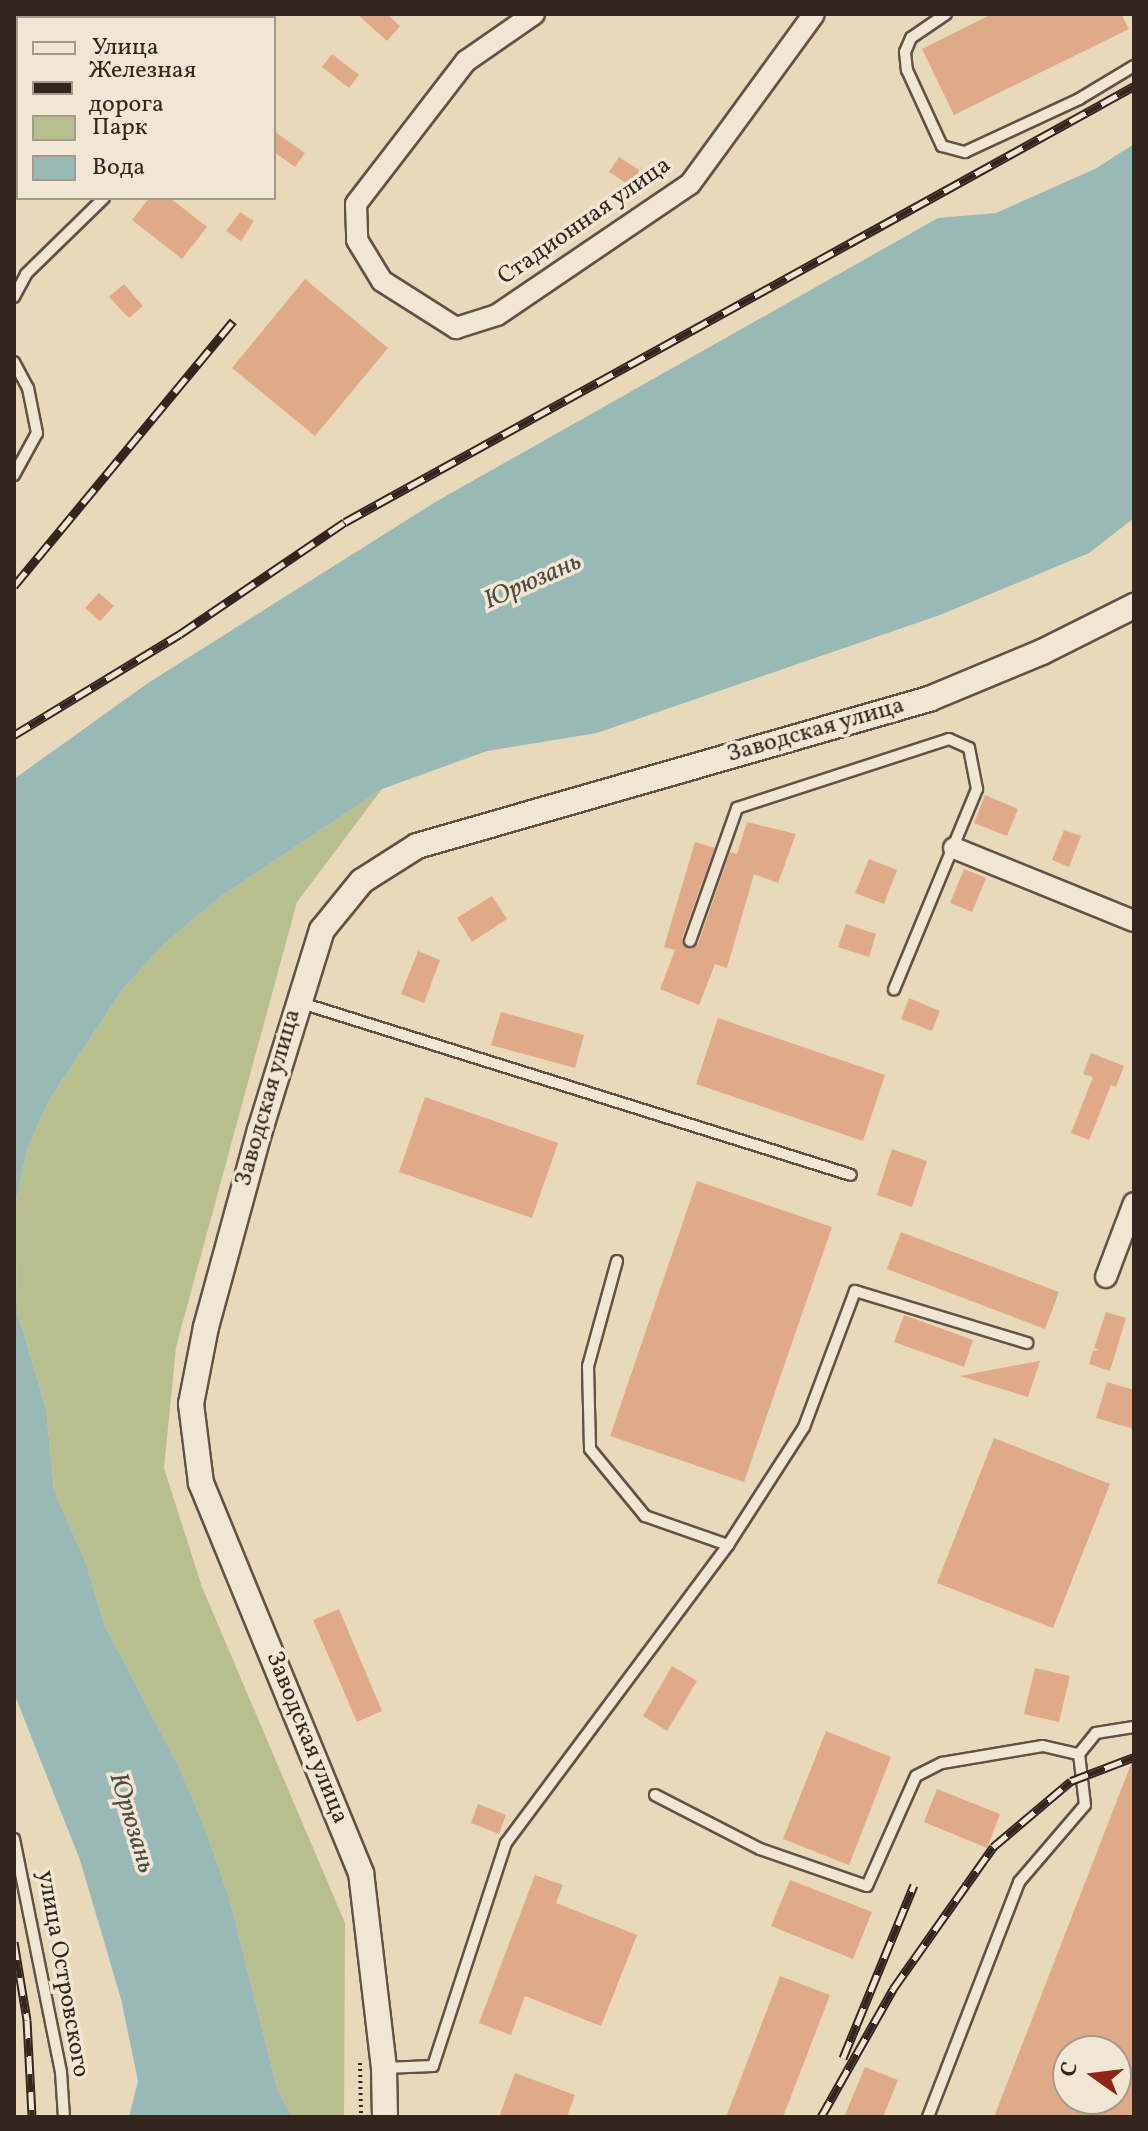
<!DOCTYPE html>
<html>
<head>
<meta charset="utf-8">
<style>
  body { margin:0 }
  #map { position:relative; width:1148px; height:2131px; overflow:hidden; background:#e8d9bb; font-family:Vollkorn,serif }
  div>[style] { position:absolute }
  .green>* { inset:0; background:#b8bf8f }
  .water>* { inset:0; background:#98b9b5 }
  .building>* { inset:0; background:#e0aa89 }
  .path>* { height:4px; margin-top:-2px; transform-origin:0; background:repeating-linear-gradient(90deg,#35251f 0 2px,transparent 0 6px) }
  .roads { filter:drop-shadow(2px 0 #625246) drop-shadow(-2px 0 #625246) drop-shadow(0 2px #625246) drop-shadow(0 -2px #625246) }
  .service>* { height:10px; margin:-5px; padding:0 5px; transform-origin:5px; border-radius:5px; background:#f0e6d3 }
  .minor>* { height:20px; margin:-10px; padding:0 10px; transform-origin:10px; border-radius:10px; background:#f0e6d3 }
  .tertiary>* { height:24px; margin:-12px; padding:0 12px; transform-origin:12px; border-radius:12px; background:#f0e6d3 }
  .rail>* { height:9px; margin-top:-4.5px; transform-origin:0; background:repeating-linear-gradient(90deg,#f0e6d3 0 18px,#35251f 0 36px); box-sizing:border-box; border-block:2px solid #35251f }
  span { translate:-50% -50%; white-space:nowrap; text-align:center; line-height:1.15; -webkit-text-stroke:7px #f0e6d3; paint-order:stroke }
  .street-label { font-size:24px; color:#35251f }
  .water-label { font-size:26px; color:#4e4a44; font-style:italic }
  .frame { position:absolute; inset:0; border:16px solid #35251f; pointer-events:none }
  .legend { position:absolute; left:16px; top:16px; width:260px; height:184px; box-sizing:border-box; background:#f0e6d3; border:2px solid #a5998b; margin:0; padding:10px 14px; list-style:none; font-size:24px; color:#35251f }
  .legend li { display:flex; align-items:center; gap:16px; height:40px }
  .legend b { width:40px; border:2px solid #a5998b }
  .north { position:absolute; left:1052px; top:2035px; width:80px; height:80px; box-sizing:border-box; background:#f0e6d3; border:2px solid #a5998b; border-radius:50%; rotate:284deg; font-size:22px; font-weight:700; line-height:32px; text-align:center; color:#35251f }
  .north::after { content:''; display:block; margin:auto; width:28px; height:36px; background:#8f2418; clip-path:polygon(50% 0,100% 100%,50% 72%,0 100%) }
</style>
</head>
<body>
<div id="map">
  <div class="green">
    <div style="clip-path:polygon(382px 789px,297px 902px,176px 1347px,164px 1468px,202px 1587px,345px 1923px,344px 2117px,292px 2117px,278px 2091px,229px 1897px,206px 1831px,180px 1769px,104px 1624px,86px 1563px,54px 1490px,46px 1408px,17px 1311px,15px 1204px,28px 1147px,49px 1100px,122px 990px,164px 944px,220px 897px)"></div>
  </div>
  <div class="water">
    <div style="clip-path:polygon(1134px 144px,1134px 518px,1089px 553px,940px 615px,597px 733px,487px 751px,382px 789px,220px 897px,164px 944px,122px 990px,49px 1100px,28px 1147px,15px 1204px,17px 1311px,46px 1408px,54px 1490px,86px 1563px,104px 1624px,180px 1769px,206px 1831px,229px 1897px,278px 2091px,292px 2117px,129px 2117px,138px 2081px,121px 1999px,80px 1860px,14px 1693px,14px 779px,148px 683px,437px 501px,938px 218px,996px 213px,1095px 169px)"></div>
  </div>
  <div class="building">
    <div style="clip-path:polygon(357px 14px,387px 14px,400px 26px,387px 41px)"></div>
    <div style="clip-path:polygon(992px 14px,1121px 14px,1129px 29px,954px 115px,922px 49px)"></div>
    <div style="clip-path:polygon(332px 54px,359px 75px,349px 88px,322px 67px)"></div>
    <div style="clip-path:polygon(274px 131px,305px 153px,295px 167px,274px 152px)"></div>
    <div style="clip-path:polygon(619px 157px,647px 175px,637px 190px,609px 172px)"></div>
    <div style="clip-path:polygon(149px 198px,170px 198px,207px 227px,182px 259px,132px 220px)"></div>
    <div style="clip-path:polygon(240px 212px,254px 221px,241px 241px,226px 231px)"></div>
    <div style="clip-path:polygon(305px 279px,388px 348px,315px 436px,232px 368px)"></div>
    <div style="clip-path:polygon(124px 284px,143px 306px,129px 318px,109px 297px)"></div>
    <div style="clip-path:polygon(99px 593px,114px 606px,100px 621px,85px 608px)"></div>
    <div style="clip-path:polygon(985px 795px,1018px 809px,1007px 836px,974px 823px)"></div>
    <div style="clip-path:polygon(747px 822px,796px 834px,778px 883px,754px 874px,727px 968px,715px 964px,699px 1005px,660px 989px,675px 950px,664px 947px,695px 842px,715px 848px,682px 938px,691px 949px,698px 944px,730px 852px,737px 854px)"></div>
    <div style="clip-path:polygon(1064px 830px,1081px 836px,1069px 867px,1052px 860px)"></div>
    <div style="clip-path:polygon(869px 859px,897px 870px,884px 904px,855px 893px)"></div>
    <div style="clip-path:polygon(964px 869px,986px 878px,972px 912px,950px 903px)"></div>
    <div style="clip-path:polygon(492px 896px,507px 919px,472px 942px,457px 918px)"></div>
    <div style="clip-path:polygon(846px 924px,876px 934px,869px 957px,838px 947px)"></div>
    <div style="clip-path:polygon(418px 951px,440px 960px,424px 1003px,401px 994px)"></div>
    <div style="clip-path:polygon(909px 998px,940px 1011px,932px 1031px,901px 1019px)"></div>
    <div style="clip-path:polygon(501px 1012px,584px 1035px,575px 1068px,491px 1045px)"></div>
    <div style="clip-path:polygon(718px 1018px,885px 1075px,863px 1141px,696px 1084px)"></div>
    <div style="clip-path:polygon(1091px 1053px,1124px 1066px,1116px 1087px,1111px 1085px,1089px 1140px,1071px 1133px,1093px 1077px,1083px 1074px)"></div>
    <div style="clip-path:polygon(425px 1097px,558px 1143px,532px 1218px,399px 1172px)"></div>
    <div style="clip-path:polygon(892px 1149px,927px 1161px,912px 1207px,877px 1195px)"></div>
    <div style="clip-path:polygon(697px 1181px,832px 1227px,744px 1482px,610px 1436px)"></div>
    <div style="clip-path:polygon(901px 1232px,1059px 1292px,1045px 1329px,887px 1269px)"></div>
    <div style="clip-path:polygon(1106px 1312px,1126px 1318px,1110px 1371px,1089px 1364px,1093px 1351px,1100px 1350px,1094px 1348px)"></div>
    <div style="clip-path:polygon(904px 1315px,973px 1340px,964px 1367px,894px 1342px)"></div>
    <div style="clip-path:polygon(1040px 1361px,1028px 1397px,960px 1376px,1006px 1367px)"></div>
    <div style="clip-path:polygon(1107px 1382px,1134px 1390px,1134px 1429px,1096px 1418px)"></div>
    <div style="clip-path:polygon(994px 1438px,1110px 1484px,1053px 1628px,937px 1583px)"></div>
    <div style="clip-path:polygon(339px 1609px,382px 1711px,357px 1722px,313px 1620px)"></div>
    <div style="clip-path:polygon(672px 1666px,697px 1681px,667px 1731px,643px 1716px)"></div>
    <div style="clip-path:polygon(1035px 1668px,1070px 1676px,1059px 1722px,1024px 1714px)"></div>
    <div style="clip-path:polygon(826px 1731px,891px 1757px,849px 1865px,783px 1839px)"></div>
    <div style="clip-path:polygon(evenodd,1133px 1759px,1134px 2117px,994px 2117px,1133px 1759px,1068px 2051px,1116px 2051px,1116px 2099px,1068px 2099px,1068px 2051px)"></div>
    <div style="clip-path:polygon(937px 1789px,1000px 1814px,987px 1848px,924px 1822px)"></div>
    <div style="clip-path:polygon(478px 1804px,506px 1815px,499px 1834px,471px 1823px)"></div>
    <div style="clip-path:polygon(535px 1875px,563px 1885px,556px 1903px,637px 1935px,601px 2026px,525px 1996px,511px 2035px,479px 2023px)"></div>
    <div style="clip-path:polygon(790px 1880px,872px 1912px,853px 1959px,771px 1926px)"></div>
    <div style="clip-path:polygon(780px 1976px,830px 1995px,783px 2117px,726px 2117px)"></div>
    <div style="clip-path:polygon(865px 2067px,898px 2080px,883px 2117px,844px 2117px)"></div>
    <div style="clip-path:polygon(515px 2073px,575px 2095px,567px 2117px,499px 2117px)"></div>
  </div>
  <div class="path">
    <div style="left:360px;top:2063px;width:52px;rotate:88.9deg"></div>
  </div>
  <div class="roads">
    <div class="service">
      <div style="left:946px;top:14px;width:42px;rotate:145.6deg"></div>
      <div style="left:911px;top:38px;width:15px;rotate:113deg"></div>
      <div style="left:905px;top:52px;width:18px;rotate:84deg"></div>
      <div style="left:907px;top:70px;width:84px;rotate:65.3deg"></div>
      <div style="left:942px;top:146px;width:24px;rotate:15deg"></div>
      <div style="left:965px;top:152px;width:126px;rotate:-24.9deg"></div>
      <div style="left:1079px;top:99px;width:64px;rotate:-31deg"></div>
      <div style="left:168px;top:18px;width:4px;rotate:-76deg"></div>
      <div style="left:14px;top:155px;width:4px;rotate:-27deg"></div>
      <div style="left:14px;top:297px;width:26px;rotate:-62deg"></div>
      <div style="left:26px;top:274px;width:109px;rotate:-44.3deg"></div>
      <div style="left:14px;top:362px;width:30px;rotate:62deg"></div>
      <div style="left:28px;top:388px;width:46px;rotate:78.7deg"></div>
      <div style="left:37px;top:433px;width:48px;rotate:118.7deg"></div>
      <div style="left:690px;top:941px;width:141px;rotate:-70.5deg"></div>
      <div style="left:737px;top:808px;width:223px;rotate:-18deg"></div>
      <div style="left:949px;top:739px;width:22px;rotate:24deg"></div>
      <div style="left:969px;top:748px;width:42px;rotate:79deg"></div>
      <div style="left:977px;top:789px;width:217px;rotate:112.5deg"></div>
      <div style="left:298px;top:1002px;width:579px;rotate:17.37deg"></div>
      <div style="left:617px;top:1261px;width:109px;rotate:105.4deg"></div>
      <div style="left:588px;top:1366px;width:83px;rotate:88.6deg"></div>
      <div style="left:590px;top:1449px;width:87px;rotate:50.6deg"></div>
      <div style="left:645px;top:1516px;width:88px;rotate:19.3deg"></div>
      <div style="left:655px;top:1795px;width:118px;rotate:27.2deg"></div>
      <div style="left:760px;top:1849px;width:113px;rotate:19.1deg"></div>
      <div style="left:867px;top:1886px;width:120px;rotate:-66deg"></div>
      <div style="left:916px;top:1776px;width:29px;rotate:-27deg"></div>
      <div style="left:942px;top:1763px;width:102px;rotate:-9.6deg"></div>
      <div style="left:1043px;top:1746px;width:37px;rotate:13deg"></div>
      <div style="left:14px;top:1839px;width:238px;rotate:78.6deg"></div>
      <div style="left:61px;top:2072px;width:45px;rotate:86.2deg"></div>
      <div style="left:384px;top:2068px;width:49px;rotate:-2.3deg"></div>
      <div style="left:433px;top:2066px;width:235px;rotate:-71.9deg"></div>
      <div style="left:506px;top:1843px;width:372px;rotate:-53.3deg"></div>
      <div style="left:728px;top:1545px;width:140px;rotate:-57.2deg"></div>
      <div style="left:804px;top:1427px;width:145px;rotate:-69.4deg"></div>
      <div style="left:855px;top:1291px;width:180px;rotate:16.8deg"></div>
      <div style="left:928px;top:2117px;width:252px;rotate:-68.8deg"></div>
      <div style="left:1019px;top:1882px;width:101px;rotate:-49.4deg"></div>
      <div style="left:1085px;top:1805px;width:51px;rotate:-96.7deg"></div>
      <div style="left:1079px;top:1754px;width:27px;rotate:-51deg"></div>
      <div style="left:1096px;top:1733px;width:38px;rotate:-9deg"></div>
    </div>
    <div class="minor">
      <div style="left:534px;top:14px;width:83px;rotate:145.3deg"></div>
      <div style="left:466px;top:61px;width:180px;rotate:127.6deg"></div>
      <div style="left:356px;top:204px;width:36px;rotate:88deg"></div>
      <div style="left:357px;top:240px;width:48px;rotate:58.6deg"></div>
      <div style="left:382px;top:281px;width:88px;rotate:32.4deg"></div>
      <div style="left:456px;top:328px;width:43px;rotate:-17.6deg"></div>
      <div style="left:497px;top:315px;width:233px;rotate:-34.2deg"></div>
      <div style="left:690px;top:184px;width:210px;rotate:-53.9deg"></div>
      <div style="left:954px;top:848px;width:194px;rotate:22.1deg"></div>
      <div style="left:1106px;top:1277px;width:79px;rotate:-69.3deg"></div>
    </div>
    <div class="tertiary">
      <div style="left:385px;top:2117px;width:49px;rotate:-91.2deg"></div>
      <div style="left:384px;top:2068px;width:196px;rotate:-96.7deg"></div>
      <div style="left:361px;top:1873px;width:422px;rotate:-112.3deg"></div>
      <div style="left:201px;top:1483px;width:80px;rotate:-97.2deg"></div>
      <div style="left:191px;top:1404px;width:78px;rotate:-79deg"></div>
      <div style="left:206px;top:1327px;width:204px;rotate:-74.7deg"></div>
      <div style="left:260px;top:1130px;width:209px;rotate:-72.8deg"></div>
      <div style="left:322px;top:930px;width:63px;rotate:-50.8deg"></div>
      <div style="left:362px;top:881px;width:65px;rotate:-32.5deg"></div>
      <div style="left:417px;top:846px;width:533px;rotate:-16.02deg"></div>
      <div style="left:929px;top:699px;width:122px;rotate:-22.6deg"></div>
      <div style="left:1042px;top:652px;width:103px;rotate:-26.6deg"></div>
    </div>
  </div>
  <div class="rail">
    <div style="left:14px;top:586px;width:344px;rotate:-50.4deg"></div>
    <div style="left:14px;top:735px;width:194px;rotate:-31.3deg"></div>
    <div style="left:180px;top:634px;width:199px;rotate:-34.2deg"></div>
    <div style="left:345px;top:522px;width:901px;rotate:-28.92deg"></div>
    <div style="left:14px;top:1942px;width:79px;rotate:80.5deg"></div>
    <div style="left:27px;top:2020px;width:97px;rotate:87deg"></div>
    <div style="left:843px;top:2058px;width:187px;rotate:-67.7deg"></div>
    <div style="left:821px;top:2117px;width:147px;rotate:-60.6deg"></div>
    <div style="left:893px;top:1989px;width:174px;rotate:-54.8deg"></div>
    <div style="left:993px;top:1847px;width:102px;rotate:-40.2deg"></div>
    <div style="left:1071px;top:1781px;width:67px;rotate:-20.9deg"></div>
  </div>
  <div class="street-label">
    <span style="left:585px;top:222px;rotate:-35deg">Стадионная улица</span>
    <span style="left:816px;top:731px;rotate:-16deg">Заводская улица</span>
    <span style="left:269px;top:1098px;rotate:-74deg">Заводская улица</span>
    <span style="left:306px;top:1738px;rotate:68deg">Заводская улица</span>
    <span style="left:62px;top:1974px;rotate:80deg">улица Островского</span>
  </div>
  <div class="water-label">
    <span style="left:533px;top:582px;rotate:-24deg">Юрюзань</span>
    <span style="left:131px;top:1823px;rotate:73deg">Юрюзань</span>
  </div>
  <div class="frame"></div>
  <ul class="legend">
  <li><b style="height:10px;background:#f0e6d3"></b>Улица</li>
  <li><b style="height:10px;background:#35251f"></b>Железная дорога</li>
  <li><b style="height:22px;background:#b8bf8f"></b>Парк</li>
  <li><b style="height:22px;background:#98b9b5"></b>Вода</li>
  </ul>
  <div class="north">С</div>
</div>
</body>
</html>
